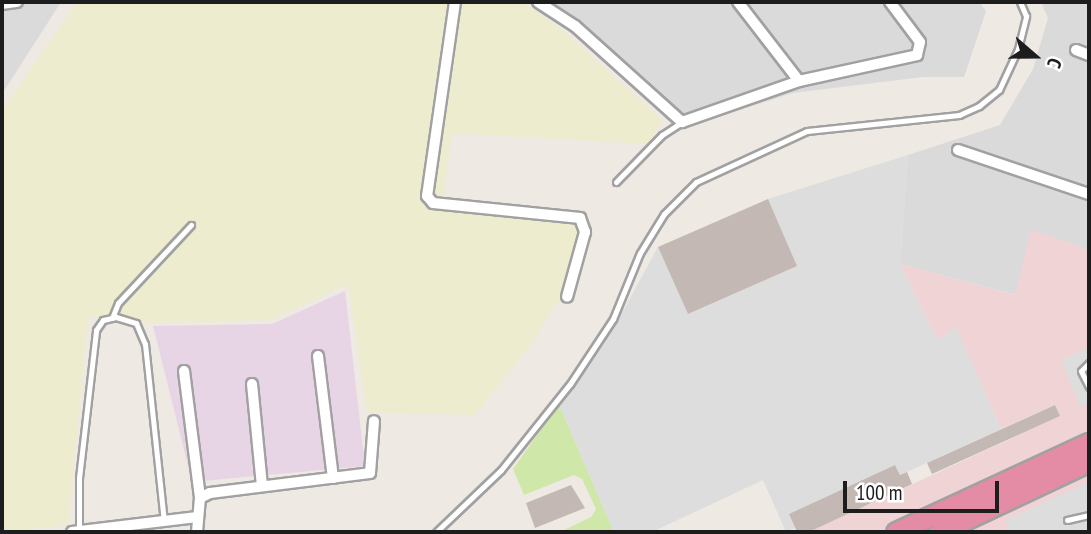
<!DOCTYPE html>
<html>
<head>
<meta charset="utf-8">
<style>
  body { margin:0 }
  #map { position:relative; width:1091px; height:534px; overflow:hidden; background:#eee9e3; font-family:"PT Sans Narrow",sans-serif }
  div>[style] { position:absolute }
  .residential>* { inset:0; background:#dbdada }
  .commercial>* { inset:0; background:#efd3d5 }
  .industrial>* { inset:0; background:#e7d5e6 }
  .farmland>* { inset:0; background:#edeccf }
  .grass>* { inset:0; background:#cfe8aa }
  .parking>* { inset:0; background:#ddd }
  .building>* { inset:0; background:#c3b8b3 }
  .roads { filter:drop-shadow(2px 0 #a1a1a1) drop-shadow(-2px 0 #a1a1a1) drop-shadow(0 2px #a1a1a1) drop-shadow(0 -2px #a1a1a1) }
  .lane>* { height:5px; margin:-2.5px; padding:0 2.5px; transform-origin:2.5px; border-radius:2.5px; background:#fff }
  .street>* { height:10px; margin:-5px; padding:0 5px; transform-origin:5px; border-radius:5px; background:#fff }
  .highway>* { height:19px; margin:-9.5px; padding:0 9.5px; transform-origin:9.5px; border-radius:9.5px; background:#e48ca6 }
  span { translate:-50% -50%; white-space:nowrap; text-align:center; line-height:1.15; -webkit-text-stroke:5px #fff; paint-order:stroke }
  .frame { position:absolute; inset:0; border:4px solid #1d1d1d; pointer-events:none }
  .north { position:absolute; left:1000px; top:21px; width:70px; height:70px; -webkit-text-stroke:5px #fff; paint-order:stroke; rotate:110deg; font-size:19px; font-weight:700; line-height:28px; text-align:center; color:#1d1d1d }
  .north::after { content:''; display:block; margin:auto; width:24px; height:32px; background:#1d1d1d; clip-path:polygon(50% 0,100% 100%,50% 72%,0 100%) }
  .scale { position:absolute; left:843px; top:481px; width:156px; height:32px; box-sizing:border-box; border:4px solid #1d1d1d; border-top:0; padding-left:9px; font-size:21px; line-height:24px; white-space:nowrap; color:#1d1d1d; -webkit-text-stroke:5px #fff; paint-order:stroke }
</style>
</head>
<body>
<div id="map">
  <div class="residential">
    <div style="clip-path:polygon(2px 2px,61px 2px,2px 94px)"></div>
    <div style="clip-path:polygon(527px 2px,979px 2px,986px 11px,964px 77px,923px 77px,793px 93px,679px 129px,571px 31px)"></div>
    <div style="clip-path:polygon(1041px 2px,1089px 2px,1089px 250px,1031px 230px,1016px 295px,900px 264px,908px 155px,1000px 125px,1033px 69px,1048px 18px)"></div>
  </div>
  <div class="commercial">
    <div style="clip-path:polygon(1031px 229px,1089px 250px,1089px 532px,809px 532px,1060px 416px,1055px 405px,1001px 429px,956px 328px,937px 340px,900px 264px,1015px 295px)"></div>
  </div>
  <div class="industrial">
    <div style="clip-path:polygon(345px 291px,365px 466px,192px 482px,153px 326px,272px 324px)"></div>
  </div>
  <div class="farmland">
    <div style="clip-path:polygon(77px 2px,522px 2px,559px 27px,663px 121px,648px 144px,452px 133px,442px 209px,578px 220px,580px 249px,561px 296px,532px 343px,475px 415px,367px 412px,348px 284px,270px 320px,144px 323px,88px 317px,68px 525px,2px 532px,2px 110px)"></div>
  </div>
  <div class="grass">
    <div style="clip-path:polygon(559px 404px,614px 532px,560px 532px,591px 517px,596px 509px,582px 479px,574px 475px,524px 495px,513px 469px)"></div>
  </div>
  <div class="parking">
    <div style="clip-path:polygon(908px 155px,900px 264px,937px 340px,956px 327px,1001px 429px,900px 475px,895px 465px,789px 514px,795px 528px,786px 532px,763px 480px,652px 532px,614px 532px,559px 404px,621px 315px,658px 247px,688px 314px,797px 266px,768px 199px)"></div>
    <div style="clip-path:polygon(1089px 347px,1089px 403px,1080px 406px,1061px 360px)"></div>
    <div style="clip-path:polygon(1089px 482px,1089px 532px,1009px 532px,1006px 520px)"></div>
  </div>
  <div class="building">
    <div style="clip-path:polygon(768px 199px,797px 266px,688px 314px,658px 247px)"></div>
    <div style="clip-path:polygon(1055px 405px,1060px 416px,932px 474px,927px 463px)"></div>
    <div style="clip-path:polygon(895px 465px,900px 475px,907px 472px,912px 484px,809px 532px,797px 532px,789px 514px)"></div>
    <div style="clip-path:polygon(571px 485px,585px 508px,535px 528px,526px 503px)"></div>
  </div>
  <div class="roads">
    <div class="lane">
      <div style="left:616px;top:182px;width:66px;rotate:-45.6deg"></div>
      <div style="left:662px;top:135px;width:24px;rotate:-33deg"></div>
      <div style="left:112px;top:318px;width:16px;rotate:-68deg"></div>
      <div style="left:118px;top:303px;width:107px;rotate:-46.9deg"></div>
      <div style="left:1089px;top:363px;width:11px;rotate:135deg"></div>
      <div style="left:1081px;top:371px;width:18px;rotate:63deg"></div>
      <div style="left:1067px;top:520px;width:23px;rotate:-13deg"></div>
      <div style="left:79px;top:531px;width:53px;rotate:-90deg"></div>
      <div style="left:79px;top:478px;width:149px;rotate:-83.4deg"></div>
      <div style="left:96px;top:330px;width:12px;rotate:-55deg"></div>
      <div style="left:103px;top:320px;width:13px;rotate:-13deg"></div>
      <div style="left:116px;top:317px;width:21px;rotate:17deg"></div>
      <div style="left:136px;top:323px;width:23px;rotate:67deg"></div>
      <div style="left:145px;top:344px;width:178px;rotate:83.9deg"></div>
      <div style="left:436px;top:532px;width:90px;rotate:-43.6deg"></div>
      <div style="left:501px;top:470px;width:110px;rotate:-51.3deg"></div>
      <div style="left:570px;top:384px;width:78px;rotate:-56.5deg"></div>
      <div style="left:613px;top:319px;width:71px;rotate:-67.8deg"></div>
      <div style="left:640px;top:253px;width:46px;rotate:-58.4deg"></div>
      <div style="left:664px;top:214px;width:45px;rotate:-45deg"></div>
      <div style="left:696px;top:182px;width:122px;rotate:-24.7deg"></div>
      <div style="left:807px;top:131px;width:153px;rotate:-6deg"></div>
      <div style="left:959px;top:115px;width:22px;rotate:-24deg"></div>
      <div style="left:979px;top:106px;width:26px;rotate:-39deg"></div>
      <div style="left:999px;top:90px;width:45px;rotate:-65.1deg"></div>
      <div style="left:1018px;top:49px;width:34px;rotate:-76deg"></div>
      <div style="left:1026px;top:16px;width:15px;rotate:-113deg"></div>
    </div>
    <div class="street">
      <div style="left:455px;top:2px;width:196px;rotate:98.2deg"></div>
      <div style="left:427px;top:196px;width:9px;rotate:49deg"></div>
      <div style="left:433px;top:203px;width:148px;rotate:5.8deg"></div>
      <div style="left:580px;top:218px;width:15px;rotate:70deg"></div>
      <div style="left:585px;top:232px;width:67px;rotate:105.5deg"></div>
      <div style="left:538px;top:2px;width:44px;rotate:33deg"></div>
      <div style="left:575px;top:26px;width:144px;rotate:41.9deg"></div>
      <div style="left:682px;top:122px;width:124px;rotate:-19.3deg"></div>
      <div style="left:799px;top:81px;width:121px;rotate:-12.4deg"></div>
      <div style="left:917px;top:55px;width:13px;rotate:-77deg"></div>
      <div style="left:920px;top:42px;width:50px;rotate:-126.9deg"></div>
      <div style="left:738px;top:2px;width:100px;rotate:52.3deg"></div>
      <div style="left:2px;top:4px;width:15px;rotate:-8deg"></div>
      <div style="left:1076px;top:50px;width:14px;rotate:21deg"></div>
      <div style="left:958px;top:150px;width:138px;rotate:18.6deg"></div>
      <div style="left:318px;top:356px;width:123px;rotate:83deg"></div>
      <div style="left:184px;top:371px;width:128px;rotate:82.8deg"></div>
      <div style="left:252px;top:384px;width:102px;rotate:84.4deg"></div>
      <div style="left:72px;top:532px;width:126px;rotate:-6.8deg"></div>
      <div style="left:197px;top:532px;width:34px;rotate:-85deg"></div>
      <div style="left:200px;top:498px;width:11px;rotate:-27deg"></div>
      <div style="left:210px;top:493px;width:161px;rotate:-7.1deg"></div>
      <div style="left:370px;top:473px;width:52px;rotate:-85.6deg"></div>
    </div>
    <div class="highway">
      <div style="left:896px;top:532px;width:213px;rotate:-24.8deg"></div>
      <div style="left:939px;top:532px;width:166px;rotate:-25.3deg"></div>
    </div>
  </div>
  <div class="frame"></div>
  <div class="north">С</div>
  <div class="scale">100 m</div>
</div>
</body>
</html>
